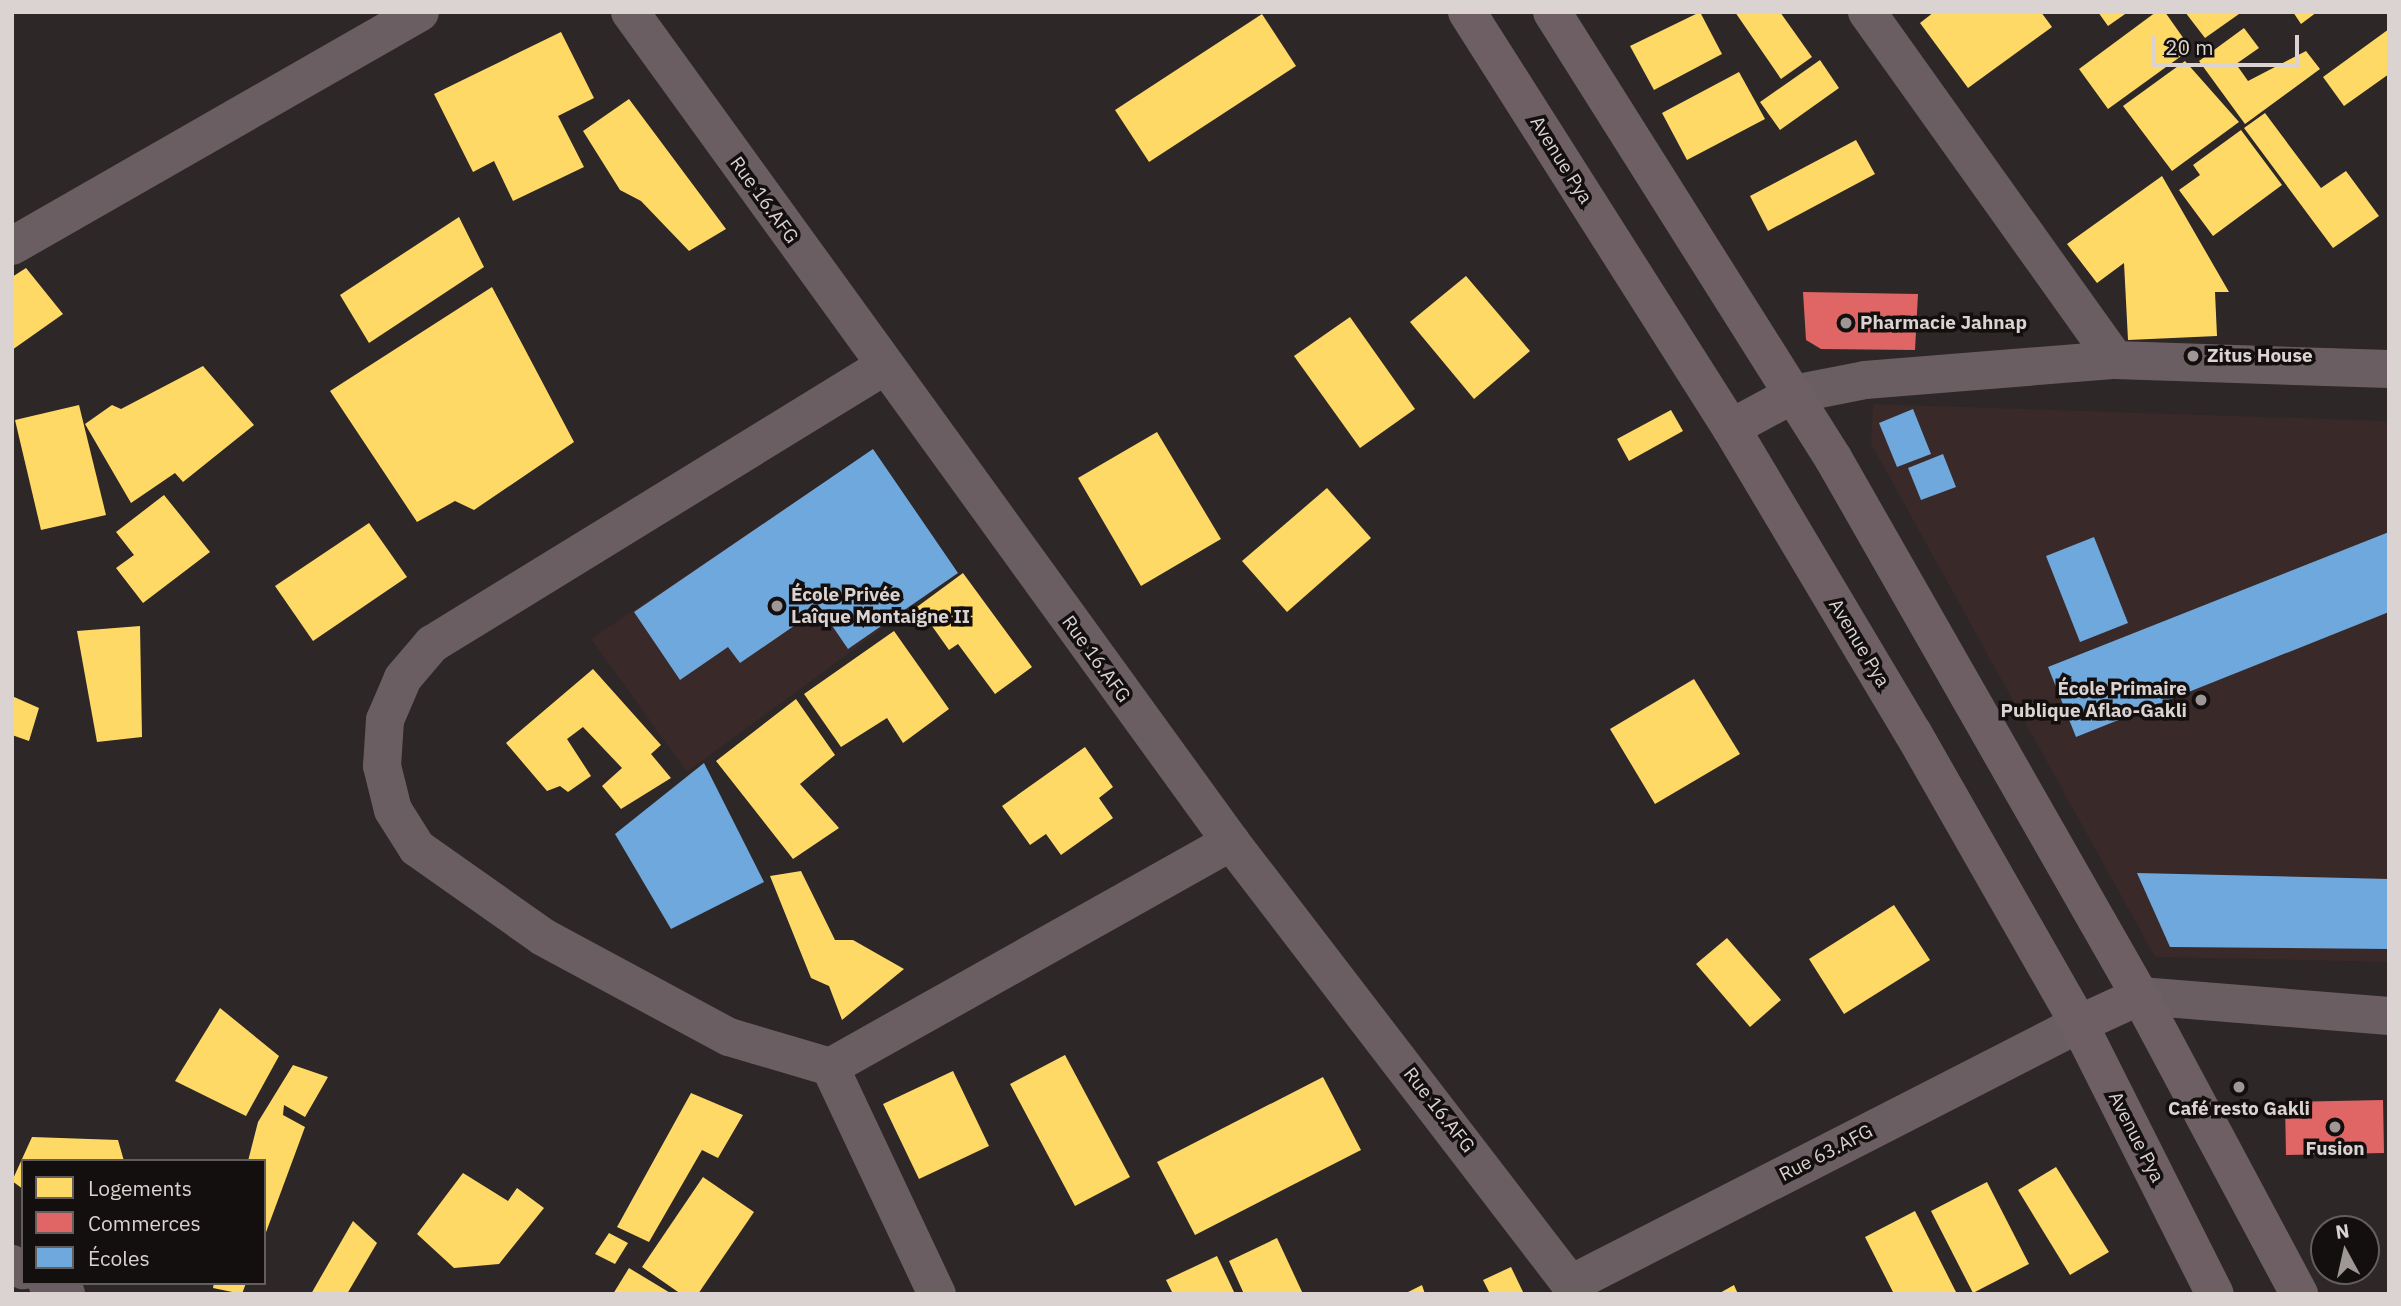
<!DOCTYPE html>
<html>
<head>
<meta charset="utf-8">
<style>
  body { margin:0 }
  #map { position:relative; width:2401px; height:1306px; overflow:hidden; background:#2d2727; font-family:"IBM Plex Sans",sans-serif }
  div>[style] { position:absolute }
  .built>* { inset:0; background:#392928 }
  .homes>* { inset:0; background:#ffd966 }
  .shops>* { inset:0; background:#e06666 }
  .schools>* { inset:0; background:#6fa8dc }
  .minor>* { height:38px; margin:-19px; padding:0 19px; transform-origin:19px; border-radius:19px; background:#6b5e63 }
  .major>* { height:38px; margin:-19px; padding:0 19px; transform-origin:19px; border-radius:19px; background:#6d5f64 }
  .dots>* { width:19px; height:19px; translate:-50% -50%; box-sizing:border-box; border:4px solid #140f0f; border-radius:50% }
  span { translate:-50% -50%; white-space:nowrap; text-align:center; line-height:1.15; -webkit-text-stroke:7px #140f0f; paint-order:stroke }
  .street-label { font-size:19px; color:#dbd3d2 }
  .poi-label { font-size:19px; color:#dbd3d2; font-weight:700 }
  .left { translate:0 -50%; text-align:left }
  .right { translate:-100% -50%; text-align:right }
  .frame { position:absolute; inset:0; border:14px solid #dbd3d2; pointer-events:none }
  .legend { position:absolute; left:21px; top:1159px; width:245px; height:126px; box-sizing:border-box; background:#140f0f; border:2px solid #645d5d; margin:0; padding:9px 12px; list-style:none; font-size:21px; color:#dbd3d2 }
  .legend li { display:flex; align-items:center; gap:14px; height:35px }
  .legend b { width:35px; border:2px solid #645d5d }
  .north { position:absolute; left:2310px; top:1215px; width:70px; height:70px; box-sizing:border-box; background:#140f0f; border:2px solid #645d5d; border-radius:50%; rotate:352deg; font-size:19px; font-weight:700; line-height:28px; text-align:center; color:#dbd3d2 }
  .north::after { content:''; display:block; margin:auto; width:24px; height:32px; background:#9e9796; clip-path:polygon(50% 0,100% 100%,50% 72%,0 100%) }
  .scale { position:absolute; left:2152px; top:35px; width:147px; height:32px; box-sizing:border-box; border:4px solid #dbd3d2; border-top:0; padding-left:9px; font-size:21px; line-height:24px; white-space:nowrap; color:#dbd3d2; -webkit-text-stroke:5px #140f0f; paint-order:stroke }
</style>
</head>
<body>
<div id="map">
  <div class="built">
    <div style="clip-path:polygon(1873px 404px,2389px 421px,2389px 962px,2155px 957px,1871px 444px)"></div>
    <div style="clip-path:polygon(873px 449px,958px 573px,687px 772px,591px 639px)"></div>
  </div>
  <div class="homes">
    <div style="clip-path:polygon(1700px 12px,1722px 54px,1654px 90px,1630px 46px)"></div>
    <div style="clip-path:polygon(1735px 12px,1780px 12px,1812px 57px,1781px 79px)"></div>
    <div style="clip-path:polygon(1934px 12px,2041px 12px,2052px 27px,1968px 88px,1920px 23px)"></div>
    <div style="clip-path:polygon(2098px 12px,2128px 12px,2108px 26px)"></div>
    <div style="clip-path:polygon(2156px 12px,2165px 12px,2191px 49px,2108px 109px,2079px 69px)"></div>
    <div style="clip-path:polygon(2185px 12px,2238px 12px,2239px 14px,2205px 38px)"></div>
    <div style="clip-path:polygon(2293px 12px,2317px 12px,2301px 24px)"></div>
    <div style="clip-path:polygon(1262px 14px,1296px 66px,1149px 162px,1115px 110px)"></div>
    <div style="clip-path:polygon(2244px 28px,2259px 48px,2236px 64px,2248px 81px,2306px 51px,2320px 69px,2245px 124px,2199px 61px)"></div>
    <div style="clip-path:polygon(2389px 29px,2389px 74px,2344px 106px,2323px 77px)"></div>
    <div style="clip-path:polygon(561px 32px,594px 98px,558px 116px,584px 167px,513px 201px,494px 161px,473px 172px,434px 94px)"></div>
    <div style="clip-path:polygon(1820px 60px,1839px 88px,1780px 130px,1760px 102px)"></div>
    <div style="clip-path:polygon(2185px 61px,2239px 122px,2172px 171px,2123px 106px)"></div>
    <div style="clip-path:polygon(1739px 72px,1765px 119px,1687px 160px,1662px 113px)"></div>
    <div style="clip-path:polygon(629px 99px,726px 229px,689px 251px,641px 201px,620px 190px,583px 131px)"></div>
    <div style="clip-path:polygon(2265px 113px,2321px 188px,2346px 171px,2379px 216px,2333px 248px,2244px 128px)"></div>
    <div style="clip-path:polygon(2241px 130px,2282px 185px,2213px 236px,2179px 190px,2200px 175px,2193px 165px)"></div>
    <div style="clip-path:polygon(1856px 140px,1875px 174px,1768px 231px,1750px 196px)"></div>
    <div style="clip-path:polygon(2162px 176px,2229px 292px,2215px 292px,2217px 336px,2128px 340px,2124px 263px,2097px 283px,2067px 244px)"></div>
    <div style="clip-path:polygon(459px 217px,484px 267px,369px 343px,340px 295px)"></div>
    <div style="clip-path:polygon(26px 268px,63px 314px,12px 350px,12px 277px)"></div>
    <div style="clip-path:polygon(1466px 276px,1530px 351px,1474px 399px,1410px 322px)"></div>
    <div style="clip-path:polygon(492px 287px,574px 442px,474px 510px,455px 501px,417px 522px,330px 391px)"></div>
    <div style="clip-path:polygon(1350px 317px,1415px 409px,1360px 448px,1294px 356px)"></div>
    <div style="clip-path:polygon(203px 366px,254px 425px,183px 482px,175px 473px,131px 503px,85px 424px,112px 405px,121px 409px)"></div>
    <div style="clip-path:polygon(79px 405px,106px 515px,41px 530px,15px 420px)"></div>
    <div style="clip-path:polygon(1671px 410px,1683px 431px,1629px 461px,1617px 439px)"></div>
    <div style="clip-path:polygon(1157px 432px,1221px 539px,1141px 586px,1078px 478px)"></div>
    <div style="clip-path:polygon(1327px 488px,1371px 538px,1287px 612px,1242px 561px)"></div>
    <div style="clip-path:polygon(164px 495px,210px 552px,143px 603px,116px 568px,134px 555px,116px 532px)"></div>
    <div style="clip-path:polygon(369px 523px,407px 577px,313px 641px,275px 586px)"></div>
    <div style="clip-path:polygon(963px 573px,1032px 667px,995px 694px,958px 644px,949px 650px,927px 619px,915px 628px,906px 615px)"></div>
    <div style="clip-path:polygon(140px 626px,142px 737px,97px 742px,77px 631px)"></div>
    <div style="clip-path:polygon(894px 631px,949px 709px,903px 743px,887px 718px,841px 747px,804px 694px)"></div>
    <div style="clip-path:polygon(593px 669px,661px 745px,651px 754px,671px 778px,621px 809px,602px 786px,622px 768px,583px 727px,567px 739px,591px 776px,568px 792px,560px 786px,547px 791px,506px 743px)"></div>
    <div style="clip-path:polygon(1694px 679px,1740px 754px,1655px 804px,1610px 729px)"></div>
    <div style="clip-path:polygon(12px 696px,39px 708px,29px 741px,12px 735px)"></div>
    <div style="clip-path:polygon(796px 699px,835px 755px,800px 784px,839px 828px,793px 859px,716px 761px)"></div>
    <div style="clip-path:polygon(1085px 747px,1113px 787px,1099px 798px,1113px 818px,1061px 855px,1046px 834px,1030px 845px,1002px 806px)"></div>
    <div style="clip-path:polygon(801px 871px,835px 940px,853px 940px,904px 969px,842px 1020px,829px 986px,811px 978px,770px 876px)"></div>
    <div style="clip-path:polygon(1894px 905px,1930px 960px,1844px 1014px,1809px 959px)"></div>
    <div style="clip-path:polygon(1727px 938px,1781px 1000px,1750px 1027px,1696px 964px)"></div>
    <div style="clip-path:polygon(220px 1008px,279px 1056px,246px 1116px,175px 1081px)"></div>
    <div style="clip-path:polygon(1065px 1055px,1130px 1177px,1075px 1206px,1010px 1084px)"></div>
    <div style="clip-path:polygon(293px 1065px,328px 1077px,305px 1117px,284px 1105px,283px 1115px,305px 1127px,265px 1235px,264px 1161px,248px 1161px,258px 1122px)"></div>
    <div style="clip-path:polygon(953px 1071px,989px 1146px,919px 1179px,883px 1104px)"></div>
    <div style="clip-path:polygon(1323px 1077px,1361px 1150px,1195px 1235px,1157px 1162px)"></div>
    <div style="clip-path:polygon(691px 1093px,743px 1115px,718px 1158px,702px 1150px,649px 1242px,617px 1227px)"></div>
    <div style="clip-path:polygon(32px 1137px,118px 1140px,124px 1161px,23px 1161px,23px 1189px,12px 1181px)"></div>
    <div style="clip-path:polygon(2056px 1167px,2109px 1252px,2070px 1275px,2018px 1190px)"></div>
    <div style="clip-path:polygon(463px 1173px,508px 1201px,517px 1188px,544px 1208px,499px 1264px,454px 1268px,417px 1234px)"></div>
    <div style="clip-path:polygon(703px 1177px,754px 1212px,698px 1294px,681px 1294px,642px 1267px)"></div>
    <div style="clip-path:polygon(1987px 1182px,2029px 1264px,1973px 1293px,1931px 1211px)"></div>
    <div style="clip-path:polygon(1915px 1211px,1957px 1294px,1894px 1294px,1865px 1237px)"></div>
    <div style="clip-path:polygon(353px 1221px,377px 1243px,347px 1294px,311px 1294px)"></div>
    <div style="clip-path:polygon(609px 1233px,628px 1243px,615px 1264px,595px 1254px)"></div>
    <div style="clip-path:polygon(1277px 1238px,1303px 1294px,1244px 1294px,1229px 1261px)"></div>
    <div style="clip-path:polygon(1217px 1256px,1235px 1294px,1173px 1294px,1166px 1280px)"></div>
    <div style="clip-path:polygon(1511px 1267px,1524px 1294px,1490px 1294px,1483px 1280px)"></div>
    <div style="clip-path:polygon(629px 1268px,672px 1294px,613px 1294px)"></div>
    <div style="clip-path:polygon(214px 1283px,246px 1283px,242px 1294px,213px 1288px)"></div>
    <div style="clip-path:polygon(1422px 1285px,1425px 1294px,1404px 1294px)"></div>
    <div style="clip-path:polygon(1734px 1285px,1738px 1294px,1718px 1294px)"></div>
  </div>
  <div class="shops">
    <div style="clip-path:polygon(1803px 292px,1918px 294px,1915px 350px,1821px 349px,1806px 340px)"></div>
    <div style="clip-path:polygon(2383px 1100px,2384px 1153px,2286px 1155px,2285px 1102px)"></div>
  </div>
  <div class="schools">
    <div style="clip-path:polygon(1913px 409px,1931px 454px,1897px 467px,1879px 423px)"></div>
    <div style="clip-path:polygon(873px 449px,958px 573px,848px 649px,820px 608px,740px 663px,728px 647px,680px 680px,634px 612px)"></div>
    <div style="clip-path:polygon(1943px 454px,1956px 487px,1921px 500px,1908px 468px)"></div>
    <div style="clip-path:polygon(2389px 532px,2389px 612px,2076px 737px,2048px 667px)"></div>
    <div style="clip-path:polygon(2094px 537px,2128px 623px,2080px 642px,2046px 556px)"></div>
    <div style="clip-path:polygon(704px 763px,764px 882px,671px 929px,615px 834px)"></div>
    <div style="clip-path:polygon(2137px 873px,2389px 879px,2389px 949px,2170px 947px)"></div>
  </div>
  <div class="minor">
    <div style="left:630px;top:12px;width:1025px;rotate:54.09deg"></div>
    <div style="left:1231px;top:842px;width:570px;rotate:52.49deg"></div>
    <div style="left:1867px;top:12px;width:427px;rotate:54.5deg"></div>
    <div style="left:12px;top:246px;width:470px;rotate:-29.8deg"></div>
    <div style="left:883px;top:367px;width:529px;rotate:148.44deg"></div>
    <div style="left:432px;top:644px;width:45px;rotate:130.5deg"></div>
    <div style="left:403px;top:678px;width:46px;rotate:113.2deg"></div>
    <div style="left:385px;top:720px;width:46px;rotate:93.7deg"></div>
    <div style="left:382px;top:766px;width:45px;rotate:76deg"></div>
    <div style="left:393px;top:810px;width:45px;rotate:57.7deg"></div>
    <div style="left:417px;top:848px;width:154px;rotate:35.2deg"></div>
    <div style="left:543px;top:937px;width:211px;rotate:28.3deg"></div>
    <div style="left:729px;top:1037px;width:105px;rotate:16.5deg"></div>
    <div style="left:830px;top:1067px;width:460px;rotate:-29.3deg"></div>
    <div style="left:1794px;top:394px;width:72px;rotate:-11.2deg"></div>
    <div style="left:1865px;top:380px;width:251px;rotate:-4.6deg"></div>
    <div style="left:2115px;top:360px;width:274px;rotate:1.9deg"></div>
    <div style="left:2140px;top:996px;width:250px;rotate:4.6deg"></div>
    <div style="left:830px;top:1067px;width:251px;rotate:64.8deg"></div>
    <div style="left:12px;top:1264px;width:13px;rotate:29deg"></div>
    <div style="left:47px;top:1283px;width:22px;rotate:30deg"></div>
    <div style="left:1573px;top:1283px;width:568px;rotate:-27.11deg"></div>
  </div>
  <div class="major">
    <div style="left:1467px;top:12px;width:493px;rotate:57.6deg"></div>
    <div style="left:1731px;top:428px;width:355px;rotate:59.2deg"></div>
    <div style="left:1913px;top:733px;width:335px;rotate:60.3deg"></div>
    <div style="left:2079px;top:1024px;width:302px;rotate:63.3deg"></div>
    <div style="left:1552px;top:12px;width:527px;rotate:57.79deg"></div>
    <div style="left:1833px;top:458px;width:619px;rotate:60.29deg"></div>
    <div style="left:2140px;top:996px;width:338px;rotate:61.9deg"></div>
    <div style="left:1731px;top:428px;width:72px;rotate:-28.4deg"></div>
    <div style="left:2079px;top:1024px;width:67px;rotate:-24.7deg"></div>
  </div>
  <div class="dots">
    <div style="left:1846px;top:323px;background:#9e9796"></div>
    <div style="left:2193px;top:356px;background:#9e9796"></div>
    <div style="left:777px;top:606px;background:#9e9796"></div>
    <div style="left:2201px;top:700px;background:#9e9796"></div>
    <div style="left:2239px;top:1087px;background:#9e9796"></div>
    <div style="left:2335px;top:1127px;background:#9e9796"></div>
  </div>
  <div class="street-label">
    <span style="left:1561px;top:160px;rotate:58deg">Avenue Pya</span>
    <span style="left:764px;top:200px;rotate:54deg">Rue 16.AFG</span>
    <span style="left:1859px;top:643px;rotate:59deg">Avenue Pya</span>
    <span style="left:1096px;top:659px;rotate:54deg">Rue 16.AFG</span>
    <span style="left:1439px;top:1110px;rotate:52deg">Rue 16.AFG</span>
    <span style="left:2136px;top:1137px;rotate:63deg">Avenue Pya</span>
    <span style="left:1826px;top:1153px;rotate:-27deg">Rue 63.AFG</span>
  </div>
  <div class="poi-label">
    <span class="left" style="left:1860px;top:323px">Pharmacie Jahnap</span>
    <span class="left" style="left:2207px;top:356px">Zitus House</span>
    <span class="left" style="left:791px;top:606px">École Privée<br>Laîque Montaigne II</span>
    <span class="right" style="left:2187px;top:700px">École Primaire<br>Publique Aflao-Gakli</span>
    <span style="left:2239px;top:1109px">Café resto Gakli</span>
    <span style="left:2335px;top:1149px">Fusion</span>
  </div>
  <div class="frame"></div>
  <ul class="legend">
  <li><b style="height:19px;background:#ffd966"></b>Logements</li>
  <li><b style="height:19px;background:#e06666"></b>Commerces</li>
  <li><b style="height:19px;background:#6fa8dc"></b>Écoles</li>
  </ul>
  <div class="north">N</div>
  <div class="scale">20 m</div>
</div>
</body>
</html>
